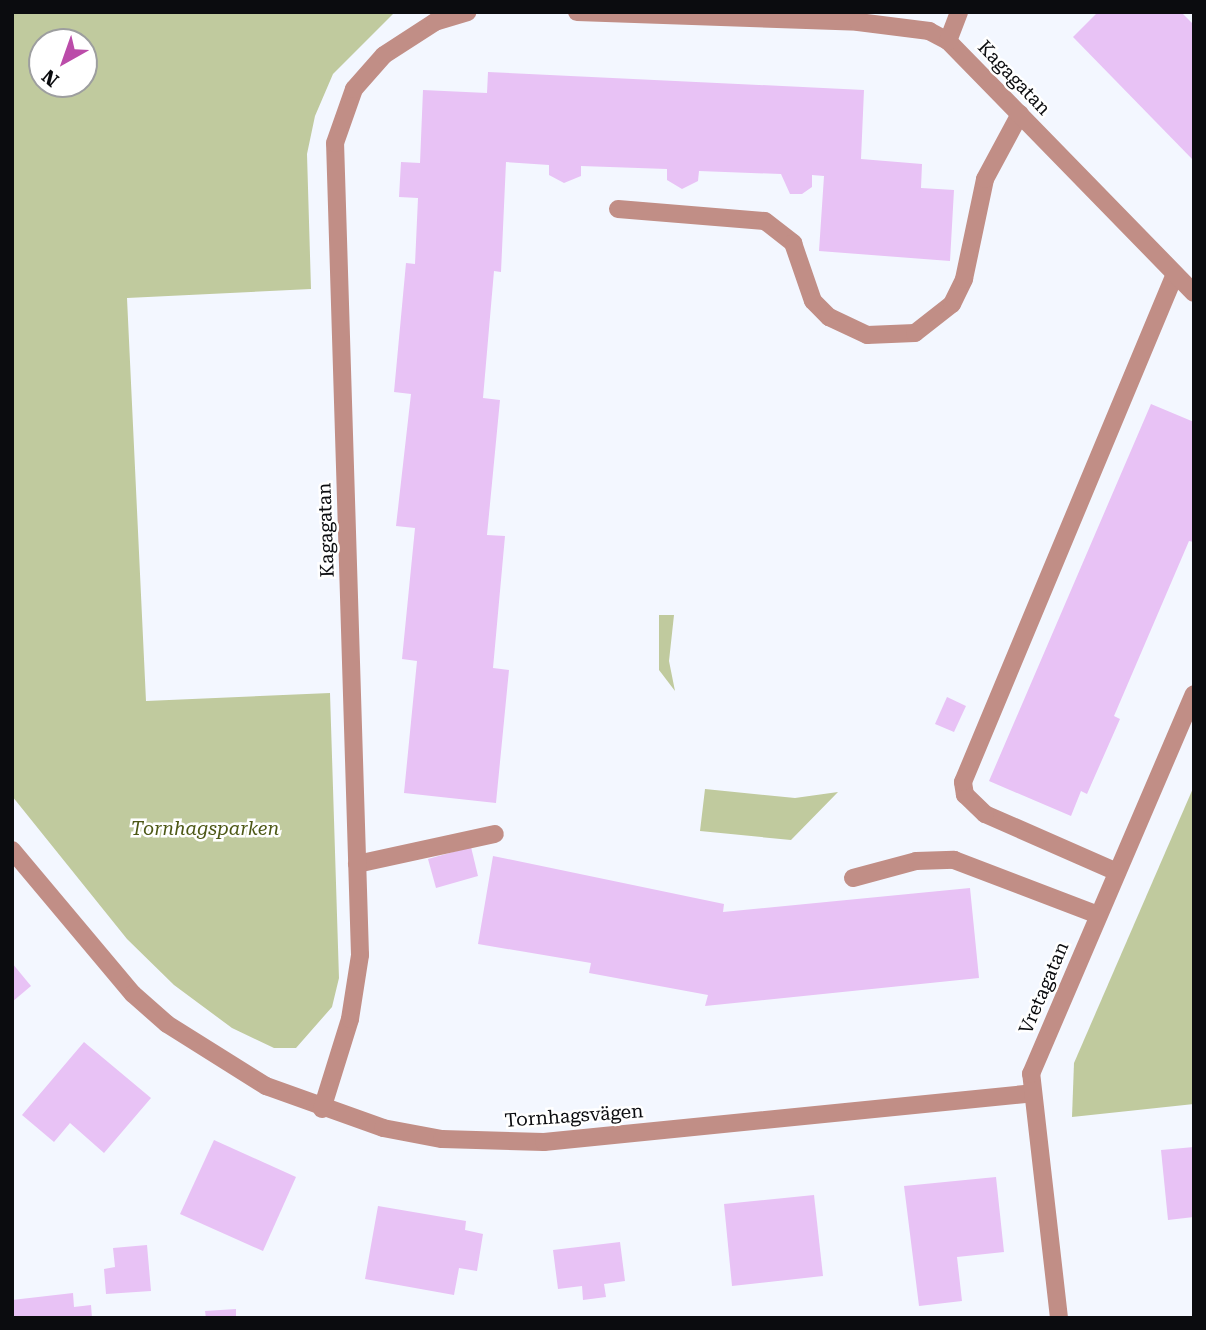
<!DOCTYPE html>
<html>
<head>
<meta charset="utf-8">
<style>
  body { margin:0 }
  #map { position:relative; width:1206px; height:1330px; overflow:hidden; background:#f3f7ff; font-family:"Roboto Serif",serif }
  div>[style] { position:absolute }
  .green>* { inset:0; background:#c0ca9e }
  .building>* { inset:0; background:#e8c2f5 }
  .service>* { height:18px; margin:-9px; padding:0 9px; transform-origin:9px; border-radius:9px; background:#c18e86 }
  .minor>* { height:18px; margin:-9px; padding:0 9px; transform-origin:9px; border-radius:9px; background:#c18e86 }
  span { translate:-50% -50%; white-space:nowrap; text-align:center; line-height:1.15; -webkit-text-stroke:5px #fff; paint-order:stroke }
  .street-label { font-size:19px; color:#0b0c0f }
  .park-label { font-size:19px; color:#4d5816; font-style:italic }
  .frame { position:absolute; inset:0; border:14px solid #0b0c0f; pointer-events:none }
  .north { position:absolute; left:28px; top:28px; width:70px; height:70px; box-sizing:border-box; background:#fff; border:2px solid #9d9e9f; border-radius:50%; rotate:220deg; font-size:19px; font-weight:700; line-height:28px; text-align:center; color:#0b0c0f }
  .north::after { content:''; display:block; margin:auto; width:24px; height:32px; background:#bb4ca9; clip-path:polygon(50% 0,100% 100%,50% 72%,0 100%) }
</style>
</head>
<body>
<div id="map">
  <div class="green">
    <div style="clip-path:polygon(evenodd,12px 12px,395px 12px,333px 74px,315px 116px,307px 154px,311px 289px,127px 298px,146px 701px,330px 693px,339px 978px,332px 1007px,296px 1048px,274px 1048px,232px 1028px,174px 985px,127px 939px,12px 796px,12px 12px,42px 42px,84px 42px,84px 84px,42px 84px,42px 42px)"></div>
    <div style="clip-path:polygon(659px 615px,674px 615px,669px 661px,675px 691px,659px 670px)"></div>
    <div style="clip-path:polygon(1194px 786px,1194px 1104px,1072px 1117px,1074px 1063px)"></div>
    <div style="clip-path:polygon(705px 789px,795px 798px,838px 792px,791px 840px,700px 831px)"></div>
  </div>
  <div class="building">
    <div style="clip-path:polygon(1098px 12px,1181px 12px,1194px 25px,1194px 161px,1073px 37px)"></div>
    <div style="clip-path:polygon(488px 72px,864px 90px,861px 159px,922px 164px,921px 188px,954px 190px,950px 261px,819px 251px,824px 176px,812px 175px,812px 187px,802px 194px,790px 194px,781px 174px,699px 171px,698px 181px,682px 189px,667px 180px,667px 169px,581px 166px,581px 176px,564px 183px,549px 175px,549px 165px,506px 162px,501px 272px,494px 271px,483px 398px,500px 400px,487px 535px,505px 536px,493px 668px,509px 670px,496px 803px,404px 793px,417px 661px,402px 659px,415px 528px,396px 526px,411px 394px,394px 392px,406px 263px,415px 264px,418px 198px,399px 197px,401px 162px,420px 163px,423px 90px,487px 93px)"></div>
    <div style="clip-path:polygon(1151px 404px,1194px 422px,1194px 542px,1189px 541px,1114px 716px,1120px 719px,1087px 794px,1081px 791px,1071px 816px,989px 781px)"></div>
    <div style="clip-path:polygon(947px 697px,966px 706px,954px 732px,935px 724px)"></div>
    <div style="clip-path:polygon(471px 847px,478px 876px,436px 888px,428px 859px)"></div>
    <div style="clip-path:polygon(493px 856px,724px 904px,723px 912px,970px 888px,979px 978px,705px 1006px,708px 995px,589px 973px,591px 963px,478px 944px)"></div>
    <div style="clip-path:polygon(12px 963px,31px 986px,12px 1002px)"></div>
    <div style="clip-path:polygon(84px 1042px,151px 1098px,104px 1153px,70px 1123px,54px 1142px,22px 1115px)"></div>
    <div style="clip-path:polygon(214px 1140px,296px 1177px,263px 1251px,180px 1214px)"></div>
    <div style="clip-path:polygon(1194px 1147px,1194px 1217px,1168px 1220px,1161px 1150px)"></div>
    <div style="clip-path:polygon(996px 1177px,1004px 1252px,957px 1257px,962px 1301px,919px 1306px,904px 1186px)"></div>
    <div style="clip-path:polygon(814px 1195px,823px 1276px,732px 1286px,724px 1204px)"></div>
    <div style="clip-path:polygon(378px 1206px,466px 1221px,465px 1230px,483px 1234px,477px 1271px,459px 1268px,454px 1295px,365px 1279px)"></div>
    <div style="clip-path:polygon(620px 1242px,625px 1281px,604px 1284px,606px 1297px,583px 1300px,582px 1286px,558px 1289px,553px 1250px)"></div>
    <div style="clip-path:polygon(147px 1245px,151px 1291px,106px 1294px,104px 1269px,115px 1267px,113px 1248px)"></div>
    <div style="clip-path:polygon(73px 1293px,74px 1307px,91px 1305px,92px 1318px,12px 1318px,12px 1300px)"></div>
    <div style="clip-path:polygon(236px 1309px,236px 1318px,206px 1318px,205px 1311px)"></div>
  </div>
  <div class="service">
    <div style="left:618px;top:209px;width:147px;rotate:4.7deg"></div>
    <div style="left:765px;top:221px;width:36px;rotate:38deg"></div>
    <div style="left:793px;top:243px;width:61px;rotate:71deg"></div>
    <div style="left:813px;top:301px;width:23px;rotate:45deg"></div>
    <div style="left:829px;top:317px;width:42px;rotate:25.3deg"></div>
    <div style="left:867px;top:335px;width:48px;rotate:-2.4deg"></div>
    <div style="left:915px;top:333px;width:47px;rotate:-38.1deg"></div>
    <div style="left:952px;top:304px;width:28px;rotate:-64deg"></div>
    <div style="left:964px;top:279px;width:102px;rotate:-78.1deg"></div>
    <div style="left:985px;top:179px;width:74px;rotate:-61.7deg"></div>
    <div style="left:357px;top:864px;width:141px;rotate:-12.3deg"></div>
    <div style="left:1117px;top:872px;width:144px;rotate:-156.3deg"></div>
    <div style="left:985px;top:814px;width:28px;rotate:-136deg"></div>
    <div style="left:965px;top:795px;width:13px;rotate:-99deg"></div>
    <div style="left:963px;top:782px;width:550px;rotate:-67.35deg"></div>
    <div style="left:853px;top:878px;width:65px;rotate:-15.1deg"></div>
    <div style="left:916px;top:861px;width:38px;rotate:-2deg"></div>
    <div style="left:954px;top:860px;width:154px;rotate:20.9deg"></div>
  </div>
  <div class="minor">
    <div style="left:577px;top:12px;width:281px;rotate:2deg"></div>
    <div style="left:858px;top:22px;width:72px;rotate:7.2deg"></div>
    <div style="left:929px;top:31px;width:21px;rotate:28deg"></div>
    <div style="left:948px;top:41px;width:352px;rotate:45.7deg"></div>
    <div style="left:948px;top:41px;width:31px;rotate:-69deg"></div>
    <div style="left:12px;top:850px;width:188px;rotate:50deg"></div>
    <div style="left:133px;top:994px;width:45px;rotate:41.4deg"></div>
    <div style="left:167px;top:1024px;width:117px;rotate:32.1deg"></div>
    <div style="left:266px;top:1086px;width:124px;rotate:19.7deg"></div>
    <div style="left:383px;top:1128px;width:60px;rotate:10.6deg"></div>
    <div style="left:442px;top:1139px;width:102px;rotate:1.7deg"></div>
    <div style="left:544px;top:1142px;width:491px;rotate:-5.7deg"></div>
    <div style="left:322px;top:1109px;width:94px;rotate:-72.7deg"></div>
    <div style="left:350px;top:1019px;width:65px;rotate:-81.1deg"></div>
    <div style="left:360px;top:955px;width:812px;rotate:-91.76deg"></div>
    <div style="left:335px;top:143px;width:57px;rotate:-70.6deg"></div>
    <div style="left:354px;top:89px;width:45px;rotate:-48.6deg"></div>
    <div style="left:384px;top:55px;width:61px;rotate:-32.9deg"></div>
    <div style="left:435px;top:22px;width:34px;rotate:-17deg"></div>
    <div style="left:1059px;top:1318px;width:246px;rotate:-96.5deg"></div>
    <div style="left:1031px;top:1074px;width:413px;rotate:-66.8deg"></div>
  </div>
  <div class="street-label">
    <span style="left:1014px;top:78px;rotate:46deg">Kagagatan</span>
    <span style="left:326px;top:530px;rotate:-92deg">Kagagatan</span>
    <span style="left:1044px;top:988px;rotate:-67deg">Vretagatan</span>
    <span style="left:574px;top:1116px;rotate:-4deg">Tornhagsvägen</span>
  </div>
  <div class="park-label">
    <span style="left:205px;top:829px">Tornhagsparken</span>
  </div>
  <div class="frame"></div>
  <div class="north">N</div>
</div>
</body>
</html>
